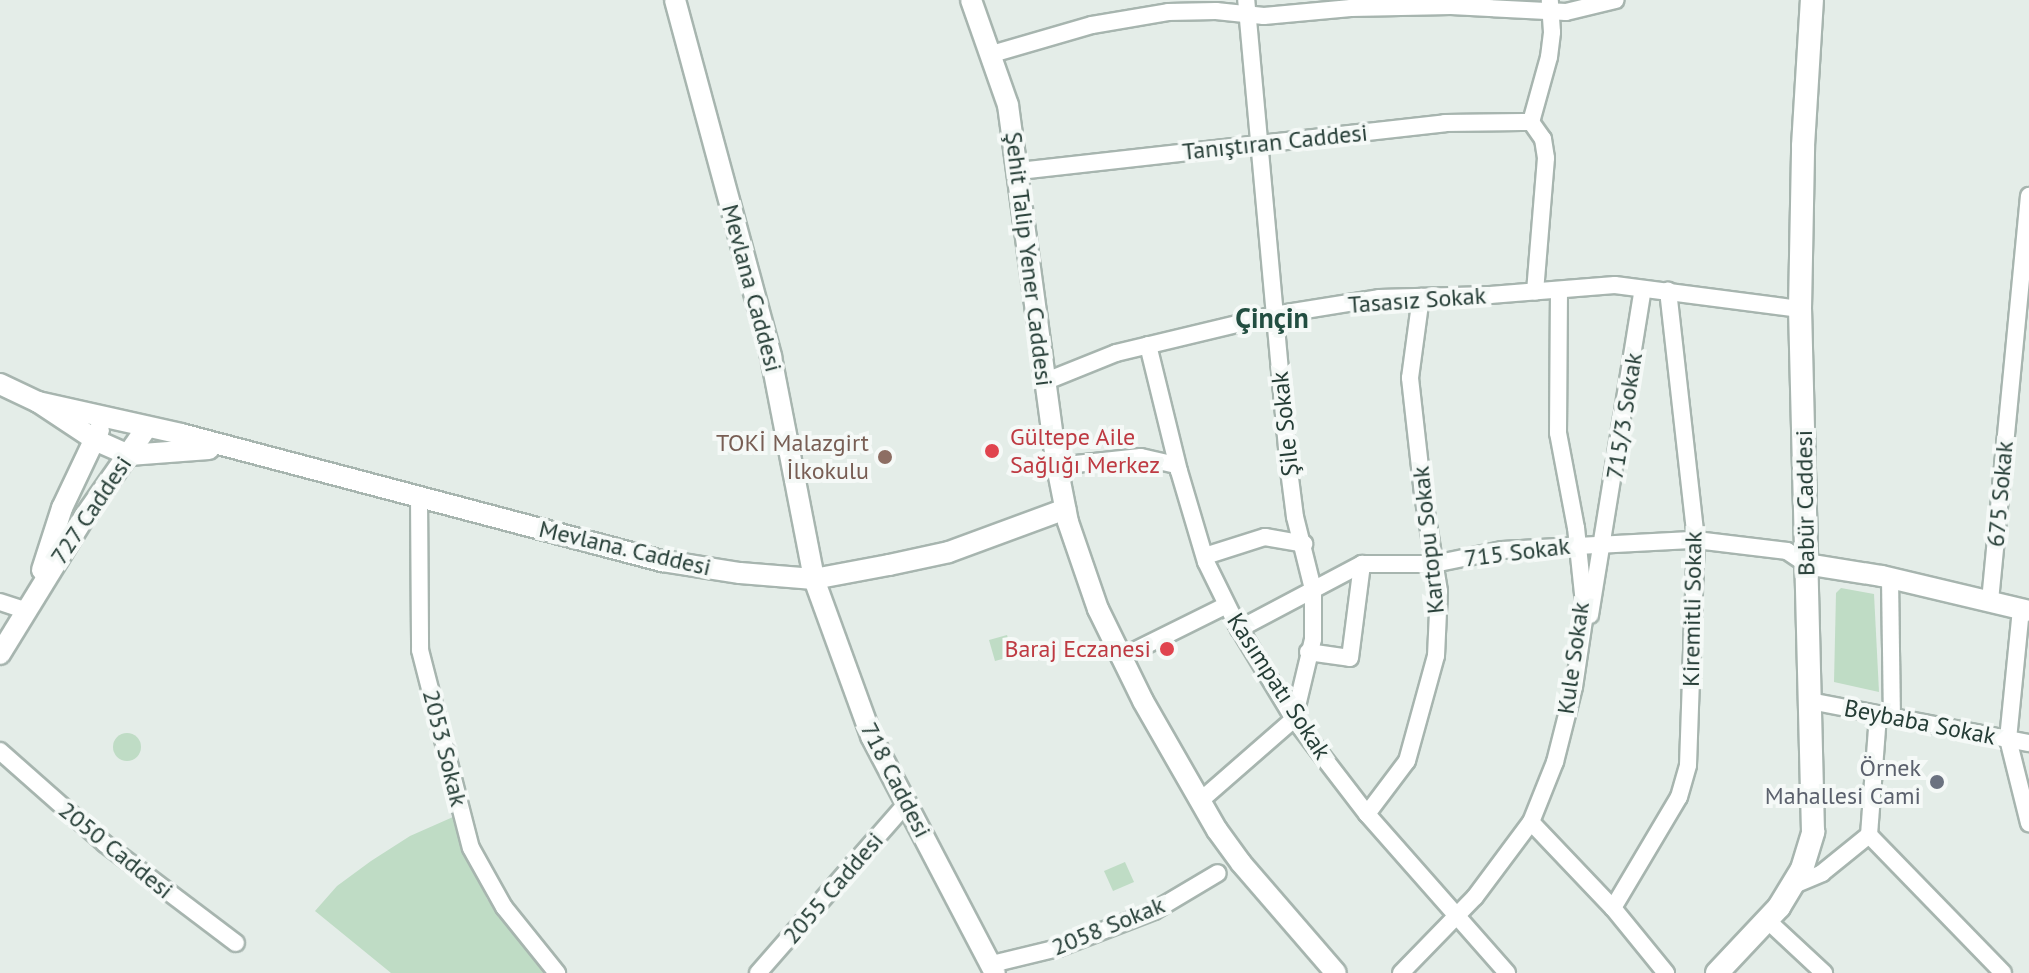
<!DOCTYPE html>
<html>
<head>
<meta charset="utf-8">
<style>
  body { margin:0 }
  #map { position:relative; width:2029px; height:973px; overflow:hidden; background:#e4ede8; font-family:"PT Sans",sans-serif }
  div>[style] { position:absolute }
  .green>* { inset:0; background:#bfdcc5 }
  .round { border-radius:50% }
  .roads { filter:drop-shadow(2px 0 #a7b5af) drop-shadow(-2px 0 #a7b5af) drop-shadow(0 2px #a7b5af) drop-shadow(0 -2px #a7b5af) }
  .minor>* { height:16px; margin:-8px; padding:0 8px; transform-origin:8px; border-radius:8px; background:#fff }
  .tertiary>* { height:20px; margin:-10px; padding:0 10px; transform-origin:10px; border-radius:10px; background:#fff }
  .secondary>* { height:22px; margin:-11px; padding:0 11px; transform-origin:11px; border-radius:11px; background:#fff }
  .dots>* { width:22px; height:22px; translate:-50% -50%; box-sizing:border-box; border:4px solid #f5f9f7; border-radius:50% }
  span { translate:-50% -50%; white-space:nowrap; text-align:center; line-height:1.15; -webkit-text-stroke:8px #f5f9f7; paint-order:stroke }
  .street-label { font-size:24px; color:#253d36 }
  .health-label { font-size:24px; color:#be3a42 }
  .left { translate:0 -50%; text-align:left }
  .right { translate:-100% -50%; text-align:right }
  .education-label { font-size:24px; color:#785e54 }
  .worship-label { font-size:24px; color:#5b616d }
  .quarter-label { font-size:28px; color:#224e41; font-weight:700 }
</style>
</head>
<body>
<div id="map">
  <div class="green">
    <div style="clip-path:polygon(1841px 588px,1874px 594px,1879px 692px,1834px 682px,1836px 593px)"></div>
    <div style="clip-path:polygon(1007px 635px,1013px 656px,995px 661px,989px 640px)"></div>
    <div class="round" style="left:113px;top:733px;width:28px;height:28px"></div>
    <div style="clip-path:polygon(453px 817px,487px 899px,545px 973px,391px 973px,315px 911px,337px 886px,371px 861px,410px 836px)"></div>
    <div style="clip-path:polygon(1125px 862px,1134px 882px,1113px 891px,1104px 871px)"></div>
  </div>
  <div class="roads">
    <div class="minor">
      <div style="left:992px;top:54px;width:104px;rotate:-16.2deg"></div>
      <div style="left:1092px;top:25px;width:77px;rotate:-9.7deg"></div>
      <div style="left:1168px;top:12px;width:48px;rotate:-1.2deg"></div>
      <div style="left:1216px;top:11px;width:48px;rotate:5.9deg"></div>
      <div style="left:1264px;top:16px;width:87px;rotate:-5.3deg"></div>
      <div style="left:1351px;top:8px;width:100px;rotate:-1.1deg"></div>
      <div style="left:1451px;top:6px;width:115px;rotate:3deg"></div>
      <div style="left:1566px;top:12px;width:51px;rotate:-13.5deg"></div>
      <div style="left:1531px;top:122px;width:21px;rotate:55deg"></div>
      <div style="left:1543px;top:139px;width:19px;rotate:81deg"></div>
      <div style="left:1546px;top:158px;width:134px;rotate:94.7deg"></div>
      <div style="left:1531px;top:122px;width:67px;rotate:-74.5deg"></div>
      <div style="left:1549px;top:57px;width:25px;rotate:-83deg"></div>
      <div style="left:1552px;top:32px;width:32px;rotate:-94deg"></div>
      <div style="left:1019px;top:171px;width:429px;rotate:-6.4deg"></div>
      <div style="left:1445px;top:123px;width:86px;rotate:-0.7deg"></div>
      <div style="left:1148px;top:345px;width:130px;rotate:76.2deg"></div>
      <div style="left:1179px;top:471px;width:95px;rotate:73.5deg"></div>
      <div style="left:1206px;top:562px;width:68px;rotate:63.8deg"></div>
      <div style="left:1236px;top:623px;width:112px;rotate:58.9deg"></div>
      <div style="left:1294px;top:719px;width:120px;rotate:52.5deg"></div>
      <div style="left:1367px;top:814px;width:212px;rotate:48.6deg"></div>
      <div style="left:1044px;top:382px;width:78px;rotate:-21.9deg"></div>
      <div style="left:1116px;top:353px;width:163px;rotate:-13.5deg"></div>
      <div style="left:1274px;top:315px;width:106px;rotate:-9.2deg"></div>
      <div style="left:1379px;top:298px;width:111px;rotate:-1.5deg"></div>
      <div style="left:1490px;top:295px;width:125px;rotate:-4.6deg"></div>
      <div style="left:1615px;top:285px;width:187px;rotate:7.4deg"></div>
      <div style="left:1057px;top:466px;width:84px;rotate:-6.1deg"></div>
      <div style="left:1141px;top:457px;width:37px;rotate:13deg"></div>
      <div style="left:419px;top:496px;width:154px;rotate:89.6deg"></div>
      <div style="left:420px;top:650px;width:204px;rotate:75.6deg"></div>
      <div style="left:471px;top:848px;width:68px;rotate:60.8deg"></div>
      <div style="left:504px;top:907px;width:85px;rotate:51.2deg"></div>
      <div style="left:1205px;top:556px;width:63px;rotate:-17.6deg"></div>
      <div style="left:1265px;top:537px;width:40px;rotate:10deg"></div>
      <div style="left:1890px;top:578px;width:139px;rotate:89.2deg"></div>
      <div style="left:1990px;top:601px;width:407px;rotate:-84.5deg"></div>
      <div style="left:0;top:602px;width:26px;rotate:18deg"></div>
      <div style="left:2021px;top:609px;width:131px;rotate:95.7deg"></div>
      <div style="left:2008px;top:739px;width:87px;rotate:76deg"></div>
      <div style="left:1590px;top:615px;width:330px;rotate:-80.8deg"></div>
      <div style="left:1239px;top:629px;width:139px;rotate:-27.9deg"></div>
      <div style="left:1362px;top:564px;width:72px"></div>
      <div style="left:1434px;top:564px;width:69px;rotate:-11.6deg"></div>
      <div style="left:1502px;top:550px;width:194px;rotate:-3deg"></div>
      <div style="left:1696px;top:540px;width:92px;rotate:6.9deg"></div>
      <div style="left:1787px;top:551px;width:23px;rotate:34deg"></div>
      <div style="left:1308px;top:652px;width:42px;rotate:8.1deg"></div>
      <div style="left:1350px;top:658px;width:95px;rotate:-82.7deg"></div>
      <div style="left:1120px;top:658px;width:119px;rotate:-26.4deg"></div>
      <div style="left:1810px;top:701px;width:223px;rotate:10.9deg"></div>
      <div style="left:0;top:751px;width:140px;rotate:41.5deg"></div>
      <div style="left:105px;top:844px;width:164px;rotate:37.1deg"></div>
      <div style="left:1200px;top:801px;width:125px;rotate:-41.1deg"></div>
      <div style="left:1294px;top:719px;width:82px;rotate:-76.6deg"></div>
      <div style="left:1313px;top:639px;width:50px;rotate:-90deg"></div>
      <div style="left:1313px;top:589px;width:74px;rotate:-104deg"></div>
      <div style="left:1295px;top:517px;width:47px;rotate:-97.3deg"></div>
      <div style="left:1289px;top:470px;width:472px;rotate:-95.2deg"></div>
      <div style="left:1367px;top:814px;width:66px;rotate:-53deg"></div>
      <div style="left:1407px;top:761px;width:109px;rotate:-74.6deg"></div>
      <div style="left:1436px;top:656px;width:65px;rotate:-87.4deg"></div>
      <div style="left:1439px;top:591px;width:98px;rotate:-99.4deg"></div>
      <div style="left:1423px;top:494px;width:117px;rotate:-96.4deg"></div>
      <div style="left:1410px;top:378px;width:82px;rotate:-82.3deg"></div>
      <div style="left:1531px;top:822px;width:119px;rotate:46.4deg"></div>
      <div style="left:1613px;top:908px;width:84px;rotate:50.8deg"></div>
      <div style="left:1869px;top:835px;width:192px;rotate:45.8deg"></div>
      <div style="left:1869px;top:835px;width:121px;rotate:-85.7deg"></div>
      <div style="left:1792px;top:886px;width:33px;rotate:-23deg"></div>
      <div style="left:1822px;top:873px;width:60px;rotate:-39deg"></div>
      <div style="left:1613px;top:908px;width:129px;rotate:-59.3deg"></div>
      <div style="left:1679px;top:797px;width:33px;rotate:-74deg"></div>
      <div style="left:1688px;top:765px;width:225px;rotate:-88deg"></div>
      <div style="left:1696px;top:540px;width:251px;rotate:-96.4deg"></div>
      <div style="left:1767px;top:920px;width:78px;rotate:42.9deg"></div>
      <div style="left:992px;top:964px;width:68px;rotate:-13.6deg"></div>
      <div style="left:1058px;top:948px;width:103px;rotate:-21.1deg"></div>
      <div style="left:1154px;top:911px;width:74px;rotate:-30.7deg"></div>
      <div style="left:758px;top:973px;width:226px;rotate:-48.8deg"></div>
      <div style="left:1401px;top:973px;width:106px;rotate:-45.8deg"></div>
      <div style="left:1475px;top:897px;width:94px;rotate:-53.3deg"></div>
      <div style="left:1531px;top:822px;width:65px;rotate:-68.2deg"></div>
      <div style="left:1555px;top:762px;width:77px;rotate:-75.8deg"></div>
      <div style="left:1574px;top:687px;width:75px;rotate:-81.5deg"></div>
      <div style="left:1585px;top:613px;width:85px;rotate:-96deg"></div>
      <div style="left:1576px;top:528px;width:97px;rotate:-100.7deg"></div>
      <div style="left:1558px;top:433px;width:143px;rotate:-89.6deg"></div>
    </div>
    <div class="tertiary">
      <div style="left:675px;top:0;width:370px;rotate:74.9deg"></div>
      <div style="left:771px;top:357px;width:226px;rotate:79deg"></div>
      <div style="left:814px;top:579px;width:167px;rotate:70deg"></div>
      <div style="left:871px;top:736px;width:267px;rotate:62.4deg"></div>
      <div style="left:971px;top:0;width:111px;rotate:70.6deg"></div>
      <div style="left:1008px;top:105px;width:364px;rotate:82.3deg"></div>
      <div style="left:1057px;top:466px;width:57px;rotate:78.9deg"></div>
      <div style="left:1068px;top:522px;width:92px;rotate:71deg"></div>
      <div style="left:1098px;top:609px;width:102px;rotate:63.9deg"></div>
      <div style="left:1143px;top:701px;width:149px;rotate:60.2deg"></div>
      <div style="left:1217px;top:830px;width:41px;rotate:54deg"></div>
      <div style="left:1241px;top:863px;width:145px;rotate:49.2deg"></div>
      <div style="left:0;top:384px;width:42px;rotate:25.3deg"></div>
      <div style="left:38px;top:402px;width:71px;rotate:33.5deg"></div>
      <div style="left:97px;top:441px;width:35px;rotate:24deg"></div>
      <div style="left:129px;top:455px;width:80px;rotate:-4.3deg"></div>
      <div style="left:38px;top:402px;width:147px;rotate:12.6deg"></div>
      <div style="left:181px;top:434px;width:498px;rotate:14.8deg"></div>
      <div style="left:663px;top:561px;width:78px;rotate:8.9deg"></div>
      <div style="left:740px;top:573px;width:74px;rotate:4.6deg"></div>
      <div style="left:814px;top:579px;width:76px;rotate:-10.6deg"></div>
      <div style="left:889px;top:565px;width:61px;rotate:-12.2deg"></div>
      <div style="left:949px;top:552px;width:124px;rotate:-20.3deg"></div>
      <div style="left:1806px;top:564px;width:77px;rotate:9deg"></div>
      <div style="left:1882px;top:576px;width:151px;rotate:13.4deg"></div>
      <div style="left:42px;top:570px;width:65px;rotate:-72.1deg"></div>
      <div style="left:62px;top:508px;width:86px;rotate:-64.6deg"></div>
      <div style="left:0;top:654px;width:162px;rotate:-58.4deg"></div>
      <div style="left:85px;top:516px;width:108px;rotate:-55.1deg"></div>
    </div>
    <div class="secondary">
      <div style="left:1717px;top:973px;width:91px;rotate:-46.8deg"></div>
      <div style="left:1779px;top:907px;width:44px;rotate:-58.8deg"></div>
      <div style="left:1802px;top:869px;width:39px;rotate:-73deg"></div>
      <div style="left:1813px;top:832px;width:523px;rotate:-91.42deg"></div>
      <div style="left:1800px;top:309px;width:163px;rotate:-88.9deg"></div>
      <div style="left:1803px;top:146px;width:146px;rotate:-86.5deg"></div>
    </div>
  </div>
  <div class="dots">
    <div style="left:992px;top:451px;background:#e0444e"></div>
    <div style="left:885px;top:457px;background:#8d6e63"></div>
    <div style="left:1167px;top:649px;background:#e0444e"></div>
    <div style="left:1937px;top:782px;background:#6b7280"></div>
  </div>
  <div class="street-label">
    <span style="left:1275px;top:142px;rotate:-6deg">Tanıştıran Caddesi</span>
    <span style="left:1029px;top:259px;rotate:83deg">Şehit Talip Yener Caddesi</span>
    <span style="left:752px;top:288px;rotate:75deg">Mevlana Caddesi</span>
    <span style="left:1417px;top:300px;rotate:-4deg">Tasasız Sokak</span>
    <span style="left:1624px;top:416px;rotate:-81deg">715/3 Sokak</span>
    <span style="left:1285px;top:424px;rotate:-96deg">Şile Sokak</span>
    <span style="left:2000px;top:494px;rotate:-85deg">675 Sokak</span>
    <span style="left:1805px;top:503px;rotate:-91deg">Babür Caddesi</span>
    <span style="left:91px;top:510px;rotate:-56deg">727 Caddesi</span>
    <span style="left:1428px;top:540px;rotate:-96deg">Kartopu Sokak</span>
    <span style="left:625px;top:548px;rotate:13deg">Mevlana. Caddesi</span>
    <span style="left:1517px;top:552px;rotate:-7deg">715 Sokak</span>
    <span style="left:1692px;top:609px;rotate:-89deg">Kiremitli Sokak</span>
    <span style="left:1573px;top:658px;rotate:-82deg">Kule Sokak</span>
    <span style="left:1279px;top:686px;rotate:57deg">Kasımpatı Sokak</span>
    <span style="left:1920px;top:722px;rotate:11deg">Beybaba Sokak</span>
    <span style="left:445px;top:748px;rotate:76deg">2053 Sokak</span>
    <span style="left:896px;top:780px;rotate:63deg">718 Caddesi</span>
    <span style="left:116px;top:850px;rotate:39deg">2050 Caddesi</span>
    <span style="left:833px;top:888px;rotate:-49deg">2055 Caddesi</span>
    <span style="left:1108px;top:926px;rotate:-22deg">2058 Sokak</span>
  </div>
  <div class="health-label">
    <span class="left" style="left:1010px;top:451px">Gültepe Aile<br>Sağlığı Merkez</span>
    <span class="right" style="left:1151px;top:649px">Baraj Eczanesi</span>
  </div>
  <div class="education-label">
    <span class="right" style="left:869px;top:457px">TOKİ Malazgirt<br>İlkokulu</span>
  </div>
  <div class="worship-label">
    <span class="right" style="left:1921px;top:782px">Örnek<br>Mahallesi Cami</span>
  </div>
  <div class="quarter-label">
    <span style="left:1272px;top:318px">Çinçin</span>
  </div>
</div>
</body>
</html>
